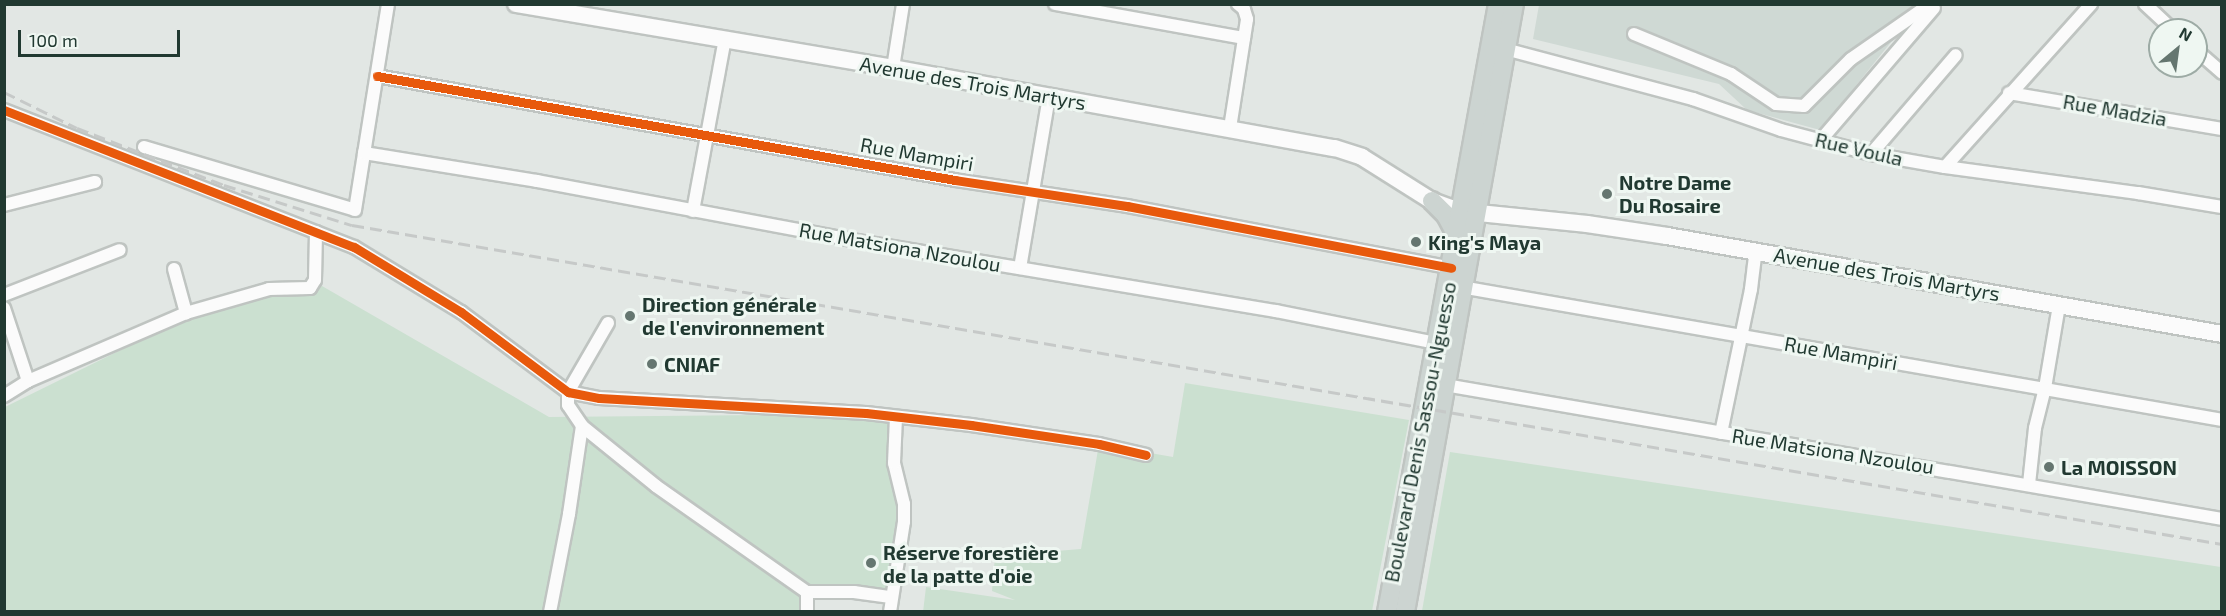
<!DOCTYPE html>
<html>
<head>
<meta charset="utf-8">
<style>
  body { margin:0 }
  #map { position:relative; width:2226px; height:616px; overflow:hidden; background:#e2e7e4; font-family:"Exo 2",sans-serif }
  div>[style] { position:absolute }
  .built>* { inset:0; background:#cfd9d4 }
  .green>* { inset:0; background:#cbe0d0 }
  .roads { filter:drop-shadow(2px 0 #bfc4c1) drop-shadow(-2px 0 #bfc4c1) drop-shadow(0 2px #bfc4c1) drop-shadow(0 -2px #bfc4c1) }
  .street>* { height:12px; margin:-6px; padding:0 6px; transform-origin:6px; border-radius:6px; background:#fbfbfb }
  .secondary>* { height:16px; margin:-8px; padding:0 8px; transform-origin:8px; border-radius:8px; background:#fbfbfb }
  .primary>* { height:18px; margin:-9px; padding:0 9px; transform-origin:9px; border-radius:9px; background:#ccd4d1 }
  .rail>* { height:3px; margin-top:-1.5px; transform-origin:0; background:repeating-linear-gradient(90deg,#c6c9c8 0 12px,transparent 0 18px) }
  .cycleway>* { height:9px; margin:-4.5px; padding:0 4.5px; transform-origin:4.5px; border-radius:4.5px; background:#e8590c }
  .dots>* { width:16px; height:16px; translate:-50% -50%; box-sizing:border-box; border:3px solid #eff7f2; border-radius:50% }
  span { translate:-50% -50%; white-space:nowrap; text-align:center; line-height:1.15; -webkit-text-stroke:6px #eff7f2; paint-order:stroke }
  .street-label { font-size:20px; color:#213931 }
  .poi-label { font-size:20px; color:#213931; font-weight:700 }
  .left { translate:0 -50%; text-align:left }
  .frame { position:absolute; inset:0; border:6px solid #213931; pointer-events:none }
  .north { position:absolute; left:2148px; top:18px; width:60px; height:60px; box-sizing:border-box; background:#eff7f2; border:2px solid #9daba5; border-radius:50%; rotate:29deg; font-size:16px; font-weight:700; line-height:24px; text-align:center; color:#213931 }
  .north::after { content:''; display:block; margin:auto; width:21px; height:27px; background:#657670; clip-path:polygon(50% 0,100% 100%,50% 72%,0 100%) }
  .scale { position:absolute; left:18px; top:30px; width:162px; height:27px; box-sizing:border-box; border:3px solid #213931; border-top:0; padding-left:8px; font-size:18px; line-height:21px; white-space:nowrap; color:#213931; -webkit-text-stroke:4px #eff7f2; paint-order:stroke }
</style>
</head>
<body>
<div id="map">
  <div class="built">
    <div style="clip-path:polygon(1539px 5px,1921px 5px,1820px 130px,1747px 110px,1719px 84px,1533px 39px)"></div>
  </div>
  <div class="green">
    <div style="clip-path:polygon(322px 286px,549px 417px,869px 414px,896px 418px,903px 503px,891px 597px,808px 592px,807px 612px,5px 612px,5px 407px,206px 308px)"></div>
    <div style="clip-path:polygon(1185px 383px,1409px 420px,1372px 611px,923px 612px,926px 587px,1015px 600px,992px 591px,995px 556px,1081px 549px,1099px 444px,1173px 457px)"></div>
    <div style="clip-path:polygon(1450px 452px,2221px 567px,2221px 611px,1422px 611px)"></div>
  </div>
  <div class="roads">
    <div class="street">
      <div style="left:1055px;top:4px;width:192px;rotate:10.2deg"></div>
      <div style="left:2145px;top:4px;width:38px;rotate:43deg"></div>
      <div style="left:1634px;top:34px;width:105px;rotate:22.4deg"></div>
      <div style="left:1731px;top:74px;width:54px;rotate:33.7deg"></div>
      <div style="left:1776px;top:104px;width:28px;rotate:4deg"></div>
      <div style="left:1804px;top:106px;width:66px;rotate:-45deg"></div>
      <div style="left:1851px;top:59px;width:96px;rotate:-34.8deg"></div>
      <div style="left:1505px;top:49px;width:195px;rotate:14.9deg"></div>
      <div style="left:1693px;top:99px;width:93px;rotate:19.4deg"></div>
      <div style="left:1781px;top:130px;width:93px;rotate:14.9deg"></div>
      <div style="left:1871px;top:154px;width:75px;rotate:10deg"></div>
      <div style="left:1945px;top:167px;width:195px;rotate:7.7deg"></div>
      <div style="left:2138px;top:193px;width:85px;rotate:9.5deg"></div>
      <div style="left:2196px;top:50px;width:35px;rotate:41deg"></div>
      <div style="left:893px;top:68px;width:65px;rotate:-81.1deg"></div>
      <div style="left:377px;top:76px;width:587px;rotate:10.2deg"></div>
      <div style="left:955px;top:180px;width:174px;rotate:8.6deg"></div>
      <div style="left:1127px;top:206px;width:330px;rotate:10.8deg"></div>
      <div style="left:2009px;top:93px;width:216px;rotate:9.6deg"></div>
      <div style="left:4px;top:110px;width:376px;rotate:21.4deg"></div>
      <div style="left:354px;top:247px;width:125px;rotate:31.3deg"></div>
      <div style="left:461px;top:312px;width:134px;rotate:36.8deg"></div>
      <div style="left:568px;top:392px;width:32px;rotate:11deg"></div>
      <div style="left:599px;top:398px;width:267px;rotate:3.2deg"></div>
      <div style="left:866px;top:413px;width:106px;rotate:6.5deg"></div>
      <div style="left:971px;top:425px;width:129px;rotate:8.4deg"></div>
      <div style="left:1099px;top:444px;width:48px;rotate:13.2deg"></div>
      <div style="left:1230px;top:128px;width:110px;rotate:-81.1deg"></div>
      <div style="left:1247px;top:19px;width:10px;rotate:-107deg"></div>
      <div style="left:1244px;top:9px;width:8px;rotate:-140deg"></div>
      <div style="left:1820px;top:141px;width:175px;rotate:-49.4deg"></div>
      <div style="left:144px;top:147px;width:220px;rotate:16.6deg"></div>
      <div style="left:355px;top:210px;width:209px;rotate:-80.9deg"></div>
      <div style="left:364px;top:153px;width:175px;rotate:9.2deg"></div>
      <div style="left:537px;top:181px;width:326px;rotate:10.6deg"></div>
      <div style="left:857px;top:241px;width:425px;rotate:9.5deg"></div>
      <div style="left:1276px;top:311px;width:163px;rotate:11.3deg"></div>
      <div style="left:1871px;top:154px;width:130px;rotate:-49.4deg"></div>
      <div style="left:1945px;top:167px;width:219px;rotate:-48.1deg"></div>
      <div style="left:4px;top:205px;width:94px;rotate:-14.2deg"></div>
      <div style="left:693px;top:211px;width:175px;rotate:-79.5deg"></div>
      <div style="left:1020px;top:268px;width:174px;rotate:-80.4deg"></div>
      <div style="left:174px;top:269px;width:46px;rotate:74.7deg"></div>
      <div style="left:1461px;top:287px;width:773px;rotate:9.91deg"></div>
      <div style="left:4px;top:295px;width:124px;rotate:-21.2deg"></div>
      <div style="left:4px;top:308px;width:77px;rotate:71.8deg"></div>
      <div style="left:608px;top:323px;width:80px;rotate:120.1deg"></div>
      <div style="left:568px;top:392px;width:13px;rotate:90deg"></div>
      <div style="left:568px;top:405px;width:25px;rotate:56deg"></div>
      <div style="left:582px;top:426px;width:95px;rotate:39deg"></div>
      <div style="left:656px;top:486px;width:184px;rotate:35.1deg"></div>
      <div style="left:807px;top:592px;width:47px"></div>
      <div style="left:854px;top:592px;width:37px;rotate:8deg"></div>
      <div style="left:1445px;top:385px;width:788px;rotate:9.78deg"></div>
      <div style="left:4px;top:396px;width:28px;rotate:-32deg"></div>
      <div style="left:28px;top:381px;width:172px;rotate:-23.3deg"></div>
      <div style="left:186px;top:313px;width:86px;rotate:-16.1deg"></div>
      <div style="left:269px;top:289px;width:41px;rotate:-1.4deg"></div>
      <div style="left:310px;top:288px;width:9px;rotate:-58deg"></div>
      <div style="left:315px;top:280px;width:48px;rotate:-88.8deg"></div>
      <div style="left:1721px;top:433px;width:147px;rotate:-78.2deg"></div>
      <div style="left:1751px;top:289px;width:39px;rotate:-83deg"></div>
      <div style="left:2029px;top:484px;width:56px;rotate:-83.9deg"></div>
      <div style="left:2035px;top:428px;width:41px;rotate:-76deg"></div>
      <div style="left:2045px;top:388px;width:84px;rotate:-80.4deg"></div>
      <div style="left:550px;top:612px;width:100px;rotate:-79deg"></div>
      <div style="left:569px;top:514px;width:89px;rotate:-81.6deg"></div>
      <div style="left:807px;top:612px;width:20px;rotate:-90deg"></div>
      <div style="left:890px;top:612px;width:91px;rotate:-81.2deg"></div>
      <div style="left:904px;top:522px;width:18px;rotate:-90deg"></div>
      <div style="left:904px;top:504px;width:42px;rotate:-103.7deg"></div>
      <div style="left:894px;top:463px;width:45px;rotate:-87.5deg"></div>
    </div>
    <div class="secondary">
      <div style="left:516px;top:4px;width:382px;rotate:9.6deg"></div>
      <div style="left:893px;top:68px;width:449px;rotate:10.3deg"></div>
      <div style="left:1335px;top:148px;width:28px;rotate:18deg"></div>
      <div style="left:1362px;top:157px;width:83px;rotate:32.2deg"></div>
      <div style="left:1432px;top:201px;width:29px;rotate:20deg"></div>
      <div style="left:1459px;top:211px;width:129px;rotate:5.8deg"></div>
      <div style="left:1587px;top:224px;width:81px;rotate:8.5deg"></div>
      <div style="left:1667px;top:236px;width:564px;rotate:10.01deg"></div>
    </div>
    <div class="primary">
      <div style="left:1432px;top:201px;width:20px;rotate:45deg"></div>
      <div style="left:1446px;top:215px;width:21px;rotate:62deg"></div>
      <div style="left:1387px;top:612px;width:618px;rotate:-79.65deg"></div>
      <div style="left:1405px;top:612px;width:618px;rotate:-79.84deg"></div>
    </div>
  </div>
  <div class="rail">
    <div style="left:4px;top:92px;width:81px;rotate:26.3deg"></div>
    <div style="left:77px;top:128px;width:158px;rotate:21.2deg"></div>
    <div style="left:224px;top:185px;width:134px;rotate:17.4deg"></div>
    <div style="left:352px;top:225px;width:1897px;rotate:9.68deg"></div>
  </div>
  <div class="cycleway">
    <div style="left:377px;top:76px;width:587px;rotate:10.2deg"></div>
    <div style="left:955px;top:180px;width:174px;rotate:8.6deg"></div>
    <div style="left:1127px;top:206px;width:330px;rotate:10.8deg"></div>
    <div style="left:4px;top:110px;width:376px;rotate:21.4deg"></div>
    <div style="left:354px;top:247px;width:125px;rotate:31.3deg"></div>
    <div style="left:461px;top:312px;width:134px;rotate:36.8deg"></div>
    <div style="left:568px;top:392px;width:32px;rotate:11deg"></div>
    <div style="left:599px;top:398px;width:267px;rotate:3.2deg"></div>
    <div style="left:866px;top:413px;width:106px;rotate:6.5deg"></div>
    <div style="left:971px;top:425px;width:129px;rotate:8.4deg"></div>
    <div style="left:1099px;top:444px;width:48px;rotate:13.2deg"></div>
  </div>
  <div class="dots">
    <div style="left:1607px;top:194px;background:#657670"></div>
    <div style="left:1416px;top:242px;background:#657670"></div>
    <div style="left:630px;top:316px;background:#657670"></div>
    <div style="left:652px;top:364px;background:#657670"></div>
    <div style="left:2049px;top:467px;background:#657670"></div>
    <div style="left:871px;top:563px;background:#657670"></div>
  </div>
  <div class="street-label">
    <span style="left:973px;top:83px;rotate:10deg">Avenue des Trois Martyrs</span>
    <span style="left:2115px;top:110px;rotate:10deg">Rue Madzia</span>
    <span style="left:1859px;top:149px;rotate:13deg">Rue Voula</span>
    <span style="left:917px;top:154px;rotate:10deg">Rue Mampiri</span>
    <span style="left:900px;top:247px;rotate:10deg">Rue Matsiona Nzoulou</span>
    <span style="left:1887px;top:274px;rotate:10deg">Avenue des Trois Martyrs</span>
    <span style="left:1841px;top:353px;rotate:10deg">Rue Mampiri</span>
    <span style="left:1420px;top:432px;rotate:-79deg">Boulevard Denis Sassou-Nguesso</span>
    <span style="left:1833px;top:451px;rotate:9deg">Rue Matsiona Nzoulou</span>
  </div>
  <div class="poi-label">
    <span class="left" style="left:1619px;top:194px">Notre Dame<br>Du Rosaire</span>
    <span class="left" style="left:1428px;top:242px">King's Maya</span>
    <span class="left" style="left:642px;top:316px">Direction générale<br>de l'environnement</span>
    <span class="left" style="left:664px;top:364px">CNIAF</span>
    <span class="left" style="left:2061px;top:467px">La MOISSON</span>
    <span class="left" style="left:883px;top:564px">Réserve forestière<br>de la patte d'oie</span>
  </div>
  <div class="frame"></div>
  <div class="north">N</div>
  <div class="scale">100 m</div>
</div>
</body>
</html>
